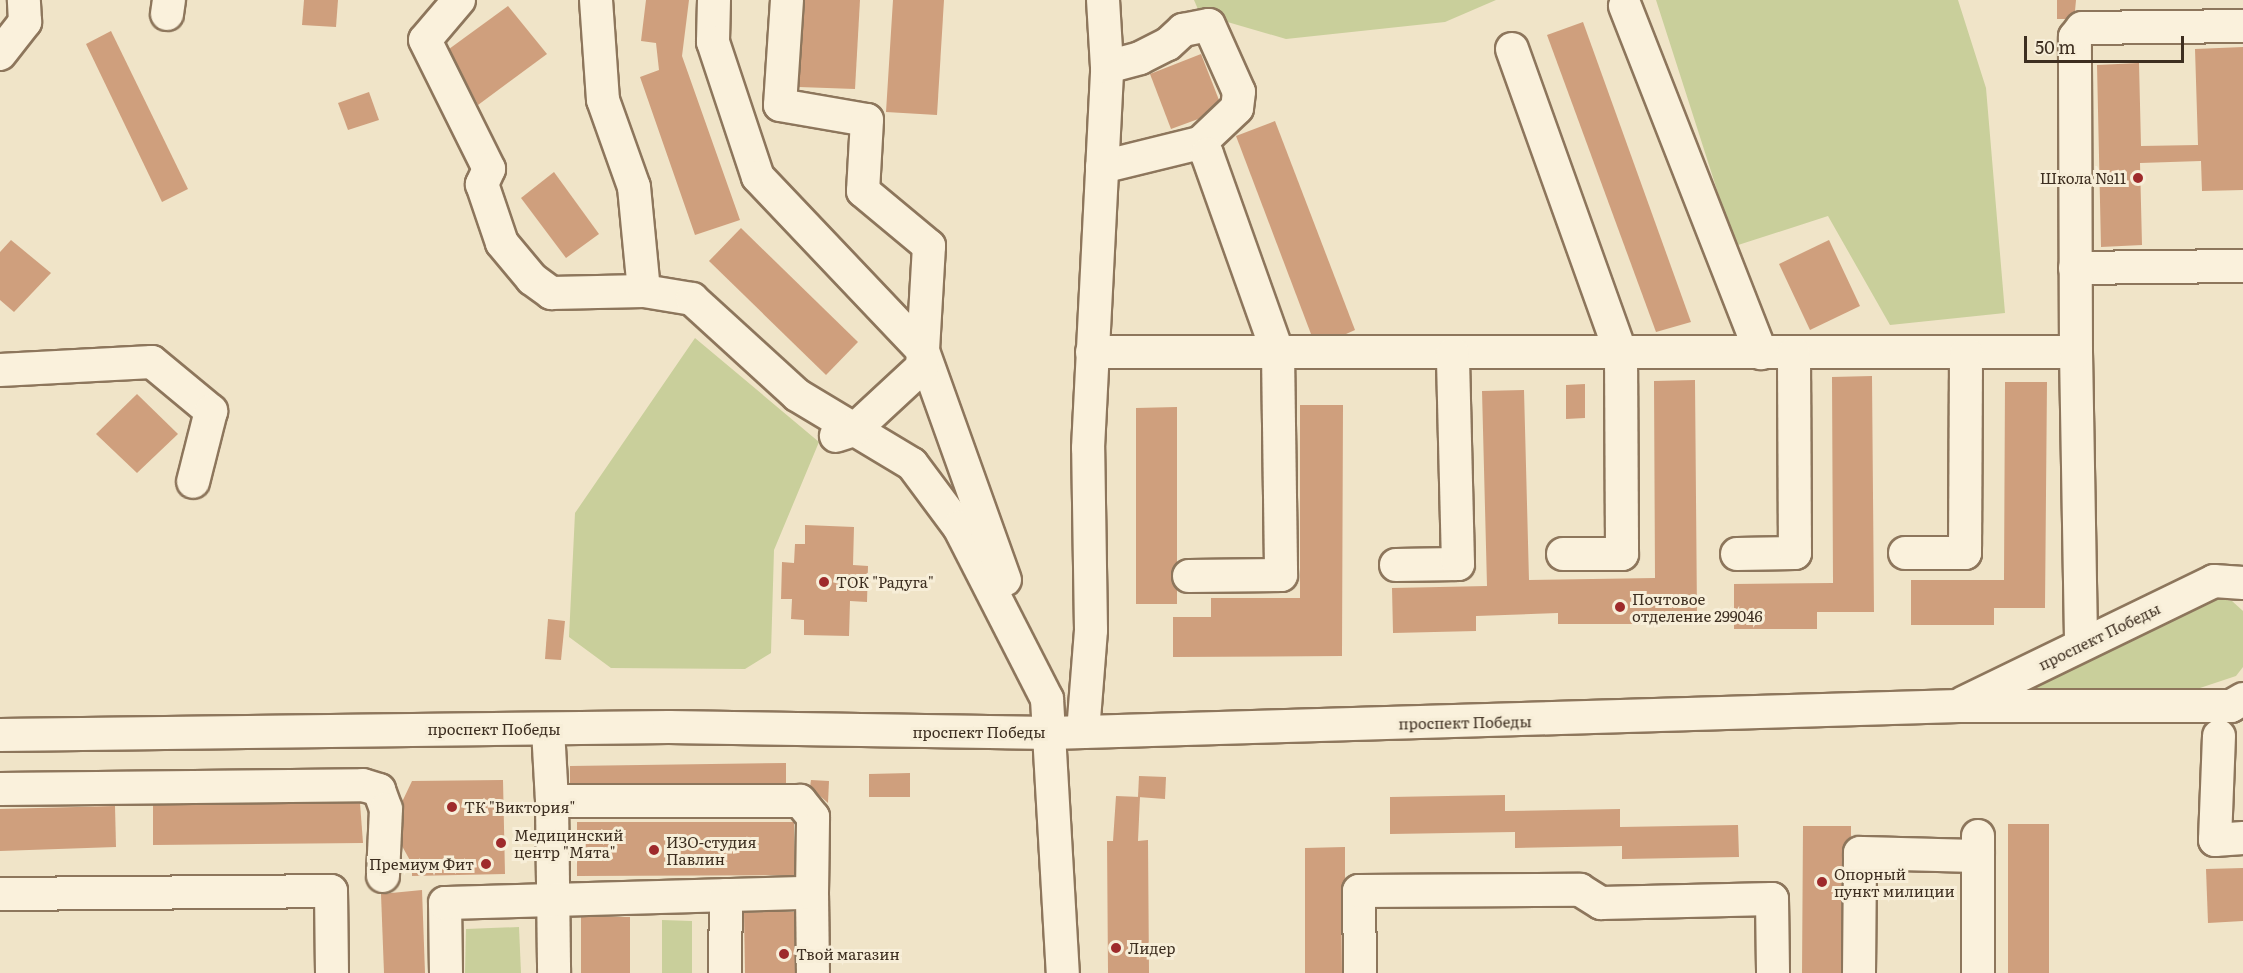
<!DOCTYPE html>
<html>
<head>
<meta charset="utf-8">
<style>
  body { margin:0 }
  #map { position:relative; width:2243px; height:973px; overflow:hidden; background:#f0e4c8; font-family:Literata,serif }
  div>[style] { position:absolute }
  .green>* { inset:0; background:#c9cf9b }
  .building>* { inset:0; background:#cf9f7d }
  .roads { filter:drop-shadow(2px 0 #8d765c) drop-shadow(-2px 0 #8d765c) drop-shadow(0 2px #8d765c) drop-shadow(0 -2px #8d765c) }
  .minor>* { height:32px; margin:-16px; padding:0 16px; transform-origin:16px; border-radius:16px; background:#faf1dc }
  .dots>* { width:16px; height:16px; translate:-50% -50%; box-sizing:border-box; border:3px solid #f7eed8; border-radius:50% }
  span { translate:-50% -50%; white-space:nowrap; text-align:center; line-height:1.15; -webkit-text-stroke:6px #f7eed8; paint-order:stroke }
  .poi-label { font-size:15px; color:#3d2e20 }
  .right { translate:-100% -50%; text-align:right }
  .left { translate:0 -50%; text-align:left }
  .street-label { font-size:15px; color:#3d2e20 }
  .scale { position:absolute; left:2024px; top:36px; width:160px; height:27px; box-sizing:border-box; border:3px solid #3d2e20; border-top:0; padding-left:8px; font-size:18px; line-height:21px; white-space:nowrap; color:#3d2e20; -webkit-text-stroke:4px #f7eed8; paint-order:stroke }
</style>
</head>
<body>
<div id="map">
  <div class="green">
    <div style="clip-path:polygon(1194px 0,1496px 0,1445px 22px,1286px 39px,1200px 14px)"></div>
    <div style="clip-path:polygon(1656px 0,1958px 0,1986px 88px,2005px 313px,1890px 325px,1828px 216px,1735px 246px)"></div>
    <div style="clip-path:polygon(695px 338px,819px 442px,774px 550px,771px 653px,745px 669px,611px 668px,569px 637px,575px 513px)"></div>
    <div style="clip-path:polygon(2217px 598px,2232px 601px,2243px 611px,2243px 667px,2236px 676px,2200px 688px,2037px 695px,2031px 690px,2031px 684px,2196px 601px)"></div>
    <div style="clip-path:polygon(662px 920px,692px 921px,692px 973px,662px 973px)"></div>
    <div style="clip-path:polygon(519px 927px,521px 973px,465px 973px,466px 929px)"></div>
  </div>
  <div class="building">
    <div style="clip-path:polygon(304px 0,338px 0,336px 27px,302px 25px)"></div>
    <div style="clip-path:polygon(646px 0,689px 0,682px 56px,740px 220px,695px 235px,640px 77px,659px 70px,656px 43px,641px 41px)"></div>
    <div style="clip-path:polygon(805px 0,860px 0,855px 89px,799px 87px)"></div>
    <div style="clip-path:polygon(893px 0,944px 0,937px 115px,886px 112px)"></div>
    <div style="clip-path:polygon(2057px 0,2076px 0,2075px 11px,2066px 19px,2057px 19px)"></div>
    <div style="clip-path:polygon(508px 6px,547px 54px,478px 105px,449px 49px)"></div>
    <div style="clip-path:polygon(1583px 22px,1691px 322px,1656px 332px,1547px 35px)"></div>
    <div style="clip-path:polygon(111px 31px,188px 189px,162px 202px,86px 44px)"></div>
    <div style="clip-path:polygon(2243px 47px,2243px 190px,2202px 191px,2201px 161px,2140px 163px,2142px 245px,2101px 247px,2097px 65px,2139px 63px,2141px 146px,2198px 145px,2195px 49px)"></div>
    <div style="clip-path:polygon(1201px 54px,1219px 100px,1201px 118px,1171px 129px,1150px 74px)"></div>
    <div style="clip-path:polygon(369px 92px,379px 120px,348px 130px,338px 103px)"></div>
    <div style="clip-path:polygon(1275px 121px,1355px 330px,1346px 334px,1311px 334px,1236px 136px)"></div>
    <div style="clip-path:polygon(554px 172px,599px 234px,566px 258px,521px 198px)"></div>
    <div style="clip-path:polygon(741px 228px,858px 342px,826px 375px,709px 261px)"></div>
    <div style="clip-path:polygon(11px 240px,51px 273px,14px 312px,0 300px,0 252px)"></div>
    <div style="clip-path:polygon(1829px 240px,1860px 306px,1810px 330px,1779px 264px)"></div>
    <div style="clip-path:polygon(1872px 376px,1874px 612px,1817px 612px,1817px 629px,1734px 629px,1734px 584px,1833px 583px,1832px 377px)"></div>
    <div style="clip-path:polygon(1695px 380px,1697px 615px,1641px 615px,1641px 624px,1558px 624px,1558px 613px,1476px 616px,1476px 631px,1393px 633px,1392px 588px,1487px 586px,1482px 391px,1524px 390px,1529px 580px,1655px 578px,1654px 381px)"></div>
    <div style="clip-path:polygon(2005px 382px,2047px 382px,2045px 608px,1994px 608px,1994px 625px,1911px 625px,1911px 580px,2004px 580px)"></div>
    <div style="clip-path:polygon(1585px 384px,1585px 418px,1566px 419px,1566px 385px)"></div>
    <div style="clip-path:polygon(137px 394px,178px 434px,137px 473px,96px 434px)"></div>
    <div style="clip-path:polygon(1300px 405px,1343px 405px,1342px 656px,1173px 657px,1173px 617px,1211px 617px,1211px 598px,1300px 598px)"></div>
    <div style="clip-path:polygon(1177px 407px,1177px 563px,1171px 576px,1177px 589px,1177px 604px,1136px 604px,1136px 408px)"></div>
    <div style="clip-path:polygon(805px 525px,854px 527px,853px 565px,868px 566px,867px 602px,850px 601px,849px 636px,804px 635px,804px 620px,791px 619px,792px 599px,781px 599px,782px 562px,794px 563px,795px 544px,805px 544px)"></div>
    <div style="clip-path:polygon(548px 619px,565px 621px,561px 660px,545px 659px)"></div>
    <div style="clip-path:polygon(786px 763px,786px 783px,570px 783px,570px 766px)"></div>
    <div style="clip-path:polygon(910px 773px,910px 797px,869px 797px,869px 774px)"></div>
    <div style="clip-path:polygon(1139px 776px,1166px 777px,1165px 799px,1138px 797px)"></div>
    <div style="clip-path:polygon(503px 780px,505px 874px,412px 876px,412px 864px,402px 846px,402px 802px,412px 781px)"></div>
    <div style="clip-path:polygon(811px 780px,829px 781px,828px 803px,810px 787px)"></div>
    <div style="clip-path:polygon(1505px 795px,1505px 811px,1620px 809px,1620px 827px,1738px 825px,1739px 857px,1622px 859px,1622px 846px,1515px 848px,1515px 832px,1390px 834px,1390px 797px)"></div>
    <div style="clip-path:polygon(1116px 796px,1140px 797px,1138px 841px,1148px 840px,1149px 973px,1108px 973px,1107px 841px,1113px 841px)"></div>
    <div style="clip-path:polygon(360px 803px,363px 843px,153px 845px,153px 805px)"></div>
    <div style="clip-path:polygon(115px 806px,116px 847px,0 851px,0 809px)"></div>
    <div style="clip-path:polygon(577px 822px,794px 822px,794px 875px,577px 876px)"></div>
    <div style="clip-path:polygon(2008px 824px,2049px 824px,2049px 973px,2008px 973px)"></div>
    <div style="clip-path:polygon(1803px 826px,1851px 826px,1851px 838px,1842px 853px,1841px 973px,1802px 973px)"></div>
    <div style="clip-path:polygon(1345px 847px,1345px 880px,1341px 891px,1342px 973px,1305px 973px,1305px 848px)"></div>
    <div style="clip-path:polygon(2243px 868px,2243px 921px,2208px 923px,2206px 869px)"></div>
    <div style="clip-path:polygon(422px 890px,425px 973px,384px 973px,381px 894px)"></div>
    <div style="clip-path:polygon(766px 912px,794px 912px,795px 973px,745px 973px,744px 913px)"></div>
    <div style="clip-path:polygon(581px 917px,630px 917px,630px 973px,581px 973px)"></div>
  </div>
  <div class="roads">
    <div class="minor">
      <div style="left:459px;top:0;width:52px;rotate:130.4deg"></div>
      <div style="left:425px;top:40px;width:144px;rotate:63.6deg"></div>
      <div style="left:489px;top:169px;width:17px;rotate:115deg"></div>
      <div style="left:482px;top:184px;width:62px;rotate:71.3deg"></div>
      <div style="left:502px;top:243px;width:47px;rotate:50.2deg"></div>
      <div style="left:532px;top:279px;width:24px;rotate:36deg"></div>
      <div style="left:551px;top:293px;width:93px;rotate:-1.2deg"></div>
      <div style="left:644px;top:291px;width:49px;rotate:9.5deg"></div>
      <div style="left:692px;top:299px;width:142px;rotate:42.4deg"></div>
      <div style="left:797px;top:395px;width:134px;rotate:31deg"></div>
      <div style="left:912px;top:464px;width:79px;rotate:53.3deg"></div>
      <div style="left:959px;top:527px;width:193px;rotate:62.9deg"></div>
      <div style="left:1047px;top:699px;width:274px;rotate:86.7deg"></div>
      <div style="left:596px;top:0;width:100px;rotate:86deg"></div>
      <div style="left:603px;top:100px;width:92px;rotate:70.4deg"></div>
      <div style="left:634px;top:187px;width:104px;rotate:84.5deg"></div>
      <div style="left:714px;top:0;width:42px;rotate:91.4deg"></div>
      <div style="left:713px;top:42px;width:142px;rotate:71.6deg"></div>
      <div style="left:758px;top:177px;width:240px;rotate:46.5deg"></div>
      <div style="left:923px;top:351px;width:243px;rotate:70.3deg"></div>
      <div style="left:787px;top:0;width:105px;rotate:93.8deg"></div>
      <div style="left:780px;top:105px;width:88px;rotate:9.8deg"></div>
      <div style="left:867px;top:120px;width:71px;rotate:93.2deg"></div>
      <div style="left:863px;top:191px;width:86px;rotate:39.8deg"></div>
      <div style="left:929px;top:246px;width:121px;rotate:93.3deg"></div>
      <div style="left:922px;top:367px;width:93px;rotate:137.2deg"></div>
      <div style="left:854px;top:430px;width:19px;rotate:162deg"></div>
      <div style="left:1625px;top:6px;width:373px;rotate:68.6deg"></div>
      <div style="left:167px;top:14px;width:14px;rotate:-82deg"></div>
      <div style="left:1512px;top:49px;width:323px;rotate:70.3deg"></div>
      <div style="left:1621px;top:353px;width:201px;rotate:89.7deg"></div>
      <div style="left:1622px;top:554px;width:59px;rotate:180deg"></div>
      <div style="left:0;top:54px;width:41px;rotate:-52deg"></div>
      <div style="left:25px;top:22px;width:22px;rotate:-93deg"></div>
      <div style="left:1107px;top:67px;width:34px;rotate:-15deg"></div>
      <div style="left:1140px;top:58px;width:31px;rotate:-27deg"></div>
      <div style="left:1168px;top:44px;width:21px;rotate:-43deg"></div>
      <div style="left:1183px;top:30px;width:26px;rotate:-11deg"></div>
      <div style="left:1209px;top:25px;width:73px;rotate:65.9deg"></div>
      <div style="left:1239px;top:92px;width:16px;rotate:97deg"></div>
      <div style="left:1237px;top:108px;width:51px;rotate:136.6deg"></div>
      <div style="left:1102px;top:167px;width:101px;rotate:-13.8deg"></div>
      <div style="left:1200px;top:143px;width:13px;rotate:58deg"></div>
      <div style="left:1207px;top:154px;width:211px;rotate:70.4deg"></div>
      <div style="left:1278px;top:353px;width:222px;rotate:89.2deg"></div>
      <div style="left:1281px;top:575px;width:92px;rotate:179.4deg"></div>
      <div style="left:2075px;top:268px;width:168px;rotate:-0.7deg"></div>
      <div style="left:1092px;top:352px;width:984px"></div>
      <div style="left:2076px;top:352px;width:291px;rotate:89deg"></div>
      <div style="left:2076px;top:352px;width:315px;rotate:-90.2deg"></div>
      <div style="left:2075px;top:37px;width:11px;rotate:-52deg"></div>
      <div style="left:2082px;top:28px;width:161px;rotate:-0.7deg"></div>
      <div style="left:0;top:370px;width:152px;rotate:-3deg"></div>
      <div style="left:152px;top:362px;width:77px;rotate:39.7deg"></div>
      <div style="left:211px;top:411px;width:73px;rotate:104.2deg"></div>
      <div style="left:1905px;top:553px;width:60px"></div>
      <div style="left:1965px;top:553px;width:200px;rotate:-89.7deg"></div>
      <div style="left:1737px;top:554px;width:58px;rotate:-1deg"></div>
      <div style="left:1795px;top:553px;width:200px;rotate:-90.3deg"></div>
      <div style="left:1396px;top:565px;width:62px;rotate:-0.9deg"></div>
      <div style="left:1458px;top:564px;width:211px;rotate:-91.4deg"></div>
      <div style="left:1963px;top:703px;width:279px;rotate:-25.9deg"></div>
      <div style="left:2214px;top:581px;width:29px;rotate:4deg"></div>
      <div style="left:1083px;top:732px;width:102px;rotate:-85.5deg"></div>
      <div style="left:1091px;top:630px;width:182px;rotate:-90.9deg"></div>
      <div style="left:1088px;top:448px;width:381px;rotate:-87.1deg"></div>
      <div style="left:1107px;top:67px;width:67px;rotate:-93.4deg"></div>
      <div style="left:0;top:735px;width:669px;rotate:-0.69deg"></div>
      <div style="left:669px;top:727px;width:382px;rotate:0.9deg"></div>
      <div style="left:1051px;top:733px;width:908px;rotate:-1.7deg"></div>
      <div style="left:1959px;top:706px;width:272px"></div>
      <div style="left:2231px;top:706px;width:14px;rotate:-30deg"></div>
      <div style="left:2219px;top:736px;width:104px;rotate:92.2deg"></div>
      <div style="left:2215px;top:840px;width:28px;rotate:-4deg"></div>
      <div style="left:0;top:789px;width:363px;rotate:-0.6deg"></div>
      <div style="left:363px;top:785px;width:17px;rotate:17deg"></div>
      <div style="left:379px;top:790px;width:20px;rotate:70deg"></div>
      <div style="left:386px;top:809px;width:67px;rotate:92.6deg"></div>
      <div style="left:552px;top:801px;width:172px;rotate:89.3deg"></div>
      <div style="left:812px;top:893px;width:80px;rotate:89.3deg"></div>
      <div style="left:0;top:894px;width:331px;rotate:-0.5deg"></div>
      <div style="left:331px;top:891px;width:82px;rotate:89.3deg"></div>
      <div style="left:446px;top:973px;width:70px;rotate:-90.8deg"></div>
      <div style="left:445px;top:903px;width:367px;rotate:-1.6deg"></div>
      <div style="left:812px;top:893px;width:76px;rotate:-89.2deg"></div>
      <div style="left:813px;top:817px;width:21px;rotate:-129deg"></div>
      <div style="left:800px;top:801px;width:248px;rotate:180deg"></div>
      <div style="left:552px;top:801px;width:71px;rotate:-93.2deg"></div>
      <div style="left:725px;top:973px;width:78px;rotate:-89.3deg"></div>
      <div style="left:1360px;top:973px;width:82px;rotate:-90.7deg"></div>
      <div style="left:1359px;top:891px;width:221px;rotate:-0.3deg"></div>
      <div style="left:1580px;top:890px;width:25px;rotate:32deg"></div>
      <div style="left:1601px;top:903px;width:171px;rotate:-1.3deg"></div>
      <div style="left:1772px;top:899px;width:74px;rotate:89.2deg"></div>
      <div style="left:1859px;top:973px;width:120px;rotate:-89.5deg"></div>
      <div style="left:1860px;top:853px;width:118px;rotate:1.5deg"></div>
      <div style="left:1978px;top:973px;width:137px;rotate:-90deg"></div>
    </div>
  </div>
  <div class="dots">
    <div style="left:2138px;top:178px;background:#9e2a2b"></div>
    <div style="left:824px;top:582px;background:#9e2a2b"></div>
    <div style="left:1620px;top:607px;background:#9e2a2b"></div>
    <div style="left:452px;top:807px;background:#9e2a2b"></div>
    <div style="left:501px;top:843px;background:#9e2a2b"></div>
    <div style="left:654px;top:850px;background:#9e2a2b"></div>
    <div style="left:486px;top:864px;background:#9e2a2b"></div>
    <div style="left:1822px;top:882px;background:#9e2a2b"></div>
    <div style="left:1116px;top:948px;background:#9e2a2b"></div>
    <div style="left:784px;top:954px;background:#9e2a2b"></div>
  </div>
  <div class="poi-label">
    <span class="right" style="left:2126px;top:178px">Школа №11</span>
    <span class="left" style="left:836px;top:582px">ТОК "Радуга"</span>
    <span class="left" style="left:1632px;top:607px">Почтовое<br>отделение 299046</span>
    <span class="left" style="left:464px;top:807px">ТК "Виктория"</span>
    <span class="left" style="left:514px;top:843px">Медицинский<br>центр "Мята"</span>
    <span class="left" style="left:666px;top:850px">ИЗО-студия<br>Павлин</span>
    <span class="right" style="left:474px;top:864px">Премиум Фит</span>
    <span class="left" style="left:1834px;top:882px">Опорный<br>пункт милиции</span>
    <span class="left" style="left:1128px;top:948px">Лидер</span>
    <span class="left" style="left:796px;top:954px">Твой магазин</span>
  </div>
  <div class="street-label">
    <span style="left:2099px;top:636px;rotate:-26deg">проспект Победы</span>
    <span style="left:1465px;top:722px;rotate:-1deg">проспект Победы</span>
    <span style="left:494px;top:729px">проспект Победы</span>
    <span style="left:979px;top:732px">проспект Победы</span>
  </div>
  <div class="scale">50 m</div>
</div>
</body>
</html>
